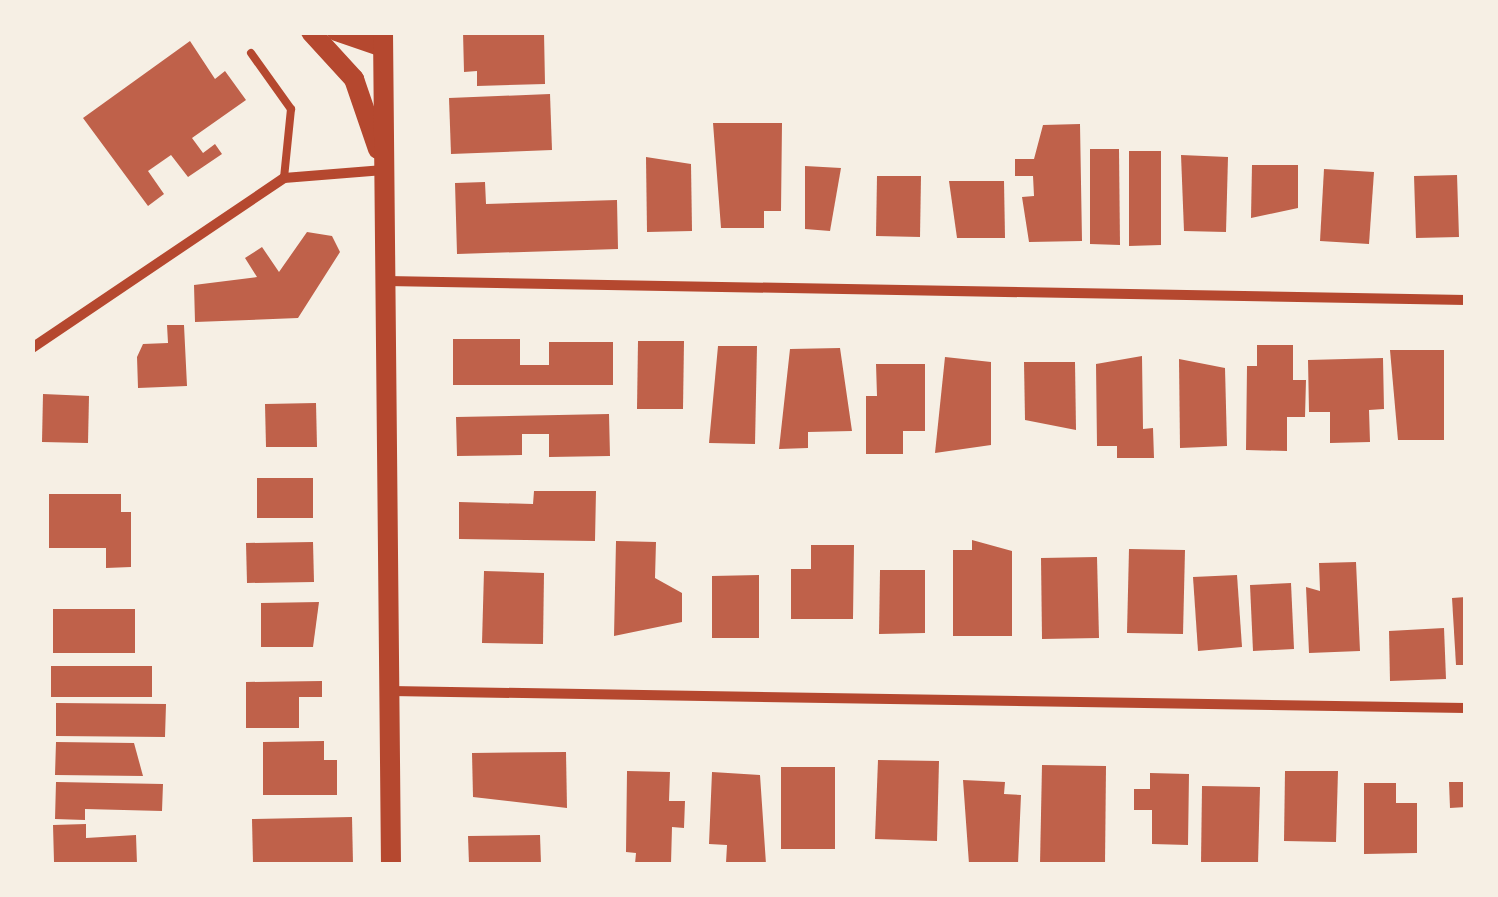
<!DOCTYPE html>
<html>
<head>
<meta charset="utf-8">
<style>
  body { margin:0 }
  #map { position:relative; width:1498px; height:897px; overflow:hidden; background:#f6efe4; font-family:Roboto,sans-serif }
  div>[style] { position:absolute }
  .building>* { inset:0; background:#bf614a }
  .service>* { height:8px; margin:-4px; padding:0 4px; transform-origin:4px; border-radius:4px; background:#b5482f }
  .minor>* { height:10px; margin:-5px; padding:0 5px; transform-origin:5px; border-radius:5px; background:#b5482f }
  .tertiary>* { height:18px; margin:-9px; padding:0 9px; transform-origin:9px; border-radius:9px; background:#b5482f }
  .secondary>* { height:20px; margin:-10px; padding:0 10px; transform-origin:10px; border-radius:10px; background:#b5482f }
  span { translate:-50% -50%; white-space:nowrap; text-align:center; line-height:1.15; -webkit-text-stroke:8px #f6efe4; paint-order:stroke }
  .frame { position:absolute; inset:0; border:35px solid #f6efe4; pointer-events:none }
</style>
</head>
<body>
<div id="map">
  <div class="building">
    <div style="clip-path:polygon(463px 32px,544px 32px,545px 84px,477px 86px,477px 71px,464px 72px)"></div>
    <div style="clip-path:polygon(190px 41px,215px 79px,225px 71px,246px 100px,192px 138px,203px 153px,215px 144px,222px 154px,188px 177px,171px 155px,148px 171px,164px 194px,148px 206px,83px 118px)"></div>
    <div style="clip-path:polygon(550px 94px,552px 150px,451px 154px,449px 98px)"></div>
    <div style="clip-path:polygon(713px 123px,782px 123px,781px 211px,764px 211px,764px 228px,721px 228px)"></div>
    <div style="clip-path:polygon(1080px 124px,1082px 241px,1029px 242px,1022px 197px,1034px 196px,1033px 176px,1015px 176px,1015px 159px,1034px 159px,1043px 125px)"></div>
    <div style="clip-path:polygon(1090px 149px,1119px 149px,1120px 245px,1090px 244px)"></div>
    <div style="clip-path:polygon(1129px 151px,1161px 151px,1161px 245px,1129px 246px)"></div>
    <div style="clip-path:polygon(1181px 155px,1228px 157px,1226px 232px,1184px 231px)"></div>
    <div style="clip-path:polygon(646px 157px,691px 164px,692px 231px,647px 232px)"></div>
    <div style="clip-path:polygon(1252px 165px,1298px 165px,1298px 208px,1251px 218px)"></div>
    <div style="clip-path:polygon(805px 166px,841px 168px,830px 231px,805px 229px)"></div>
    <div style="clip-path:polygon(1324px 169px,1374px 172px,1369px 244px,1320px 241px)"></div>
    <div style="clip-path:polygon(1457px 175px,1459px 237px,1416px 238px,1414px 176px)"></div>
    <div style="clip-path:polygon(877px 176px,921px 176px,920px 237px,876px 236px)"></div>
    <div style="clip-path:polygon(949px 181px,1004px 181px,1005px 238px,957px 238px)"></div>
    <div style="clip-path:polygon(485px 182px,486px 204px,617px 200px,618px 249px,457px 254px,455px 183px)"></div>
    <div style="clip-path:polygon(307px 232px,332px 236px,340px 252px,298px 318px,195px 322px,194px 285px,257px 277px,245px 258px,262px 247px,279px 272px)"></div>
    <div style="clip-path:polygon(167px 325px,184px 325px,187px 386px,138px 388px,137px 357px,143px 344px,168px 343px)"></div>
    <div style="clip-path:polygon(453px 339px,520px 339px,520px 365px,549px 365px,549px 342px,613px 342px,613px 385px,453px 385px)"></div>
    <div style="clip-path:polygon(638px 341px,684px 341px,683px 409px,637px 409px)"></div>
    <div style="clip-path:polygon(1257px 345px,1293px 345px,1293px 380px,1306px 380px,1305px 417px,1287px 417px,1287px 451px,1246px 450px,1247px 366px,1257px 366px)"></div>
    <div style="clip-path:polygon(718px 346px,757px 346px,755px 444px,709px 443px)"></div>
    <div style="clip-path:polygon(840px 348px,852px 431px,808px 432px,808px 448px,779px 449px,790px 349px)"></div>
    <div style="clip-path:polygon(1390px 350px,1444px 350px,1444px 440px,1398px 440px)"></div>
    <div style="clip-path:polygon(1142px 356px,1143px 429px,1153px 428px,1154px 458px,1117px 458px,1117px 446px,1097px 446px,1096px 364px)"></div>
    <div style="clip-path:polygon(945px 357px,991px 362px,991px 445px,935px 453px)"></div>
    <div style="clip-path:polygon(1383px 358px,1384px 409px,1369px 410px,1370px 442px,1330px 443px,1330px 412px,1309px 412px,1308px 360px)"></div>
    <div style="clip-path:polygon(1179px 359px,1225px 368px,1227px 446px,1180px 448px)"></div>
    <div style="clip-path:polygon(1024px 362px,1075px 362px,1076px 430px,1025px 420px)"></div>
    <div style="clip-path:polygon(876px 364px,925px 364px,925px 431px,903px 431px,903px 454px,866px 454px,866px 396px,877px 396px)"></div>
    <div style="clip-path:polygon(43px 394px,89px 396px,88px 443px,42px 442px)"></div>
    <div style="clip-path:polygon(316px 403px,317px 447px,266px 447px,265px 404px)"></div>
    <div style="clip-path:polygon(609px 414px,610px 456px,549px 457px,549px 434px,522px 434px,522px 455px,457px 456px,456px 417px)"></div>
    <div style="clip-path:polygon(257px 478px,313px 478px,313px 518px,257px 518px)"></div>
    <div style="clip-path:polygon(534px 491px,596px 491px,595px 541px,459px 539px,459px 502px,533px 504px)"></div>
    <div style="clip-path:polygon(49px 494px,121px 494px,121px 512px,131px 512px,131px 567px,106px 568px,106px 548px,49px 548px)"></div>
    <div style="clip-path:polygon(972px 540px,1012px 551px,1012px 636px,953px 636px,953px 550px,972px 550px)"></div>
    <div style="clip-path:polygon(616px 541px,656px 542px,655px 578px,682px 593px,682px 622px,614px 636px)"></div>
    <div style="clip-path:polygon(313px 542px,314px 582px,247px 583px,246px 543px)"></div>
    <div style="clip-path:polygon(811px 545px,854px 545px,853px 619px,791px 619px,791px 569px,811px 569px)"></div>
    <div style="clip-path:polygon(1129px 549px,1185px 550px,1183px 634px,1127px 633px)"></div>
    <div style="clip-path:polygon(1097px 557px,1099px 638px,1042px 639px,1041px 558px)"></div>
    <div style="clip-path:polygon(1356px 562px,1360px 651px,1309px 653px,1306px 587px,1320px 591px,1319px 563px)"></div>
    <div style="clip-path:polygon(880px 570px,925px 570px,925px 633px,879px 634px)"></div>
    <div style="clip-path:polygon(484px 571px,544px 573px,543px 644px,482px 643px)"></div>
    <div style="clip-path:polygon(759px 575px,759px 638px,712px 638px,712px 576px)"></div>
    <div style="clip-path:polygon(1237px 575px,1242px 647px,1198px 651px,1193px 577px)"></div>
    <div style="clip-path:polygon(1291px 583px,1294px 649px,1253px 651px,1250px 585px)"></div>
    <div style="clip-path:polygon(1466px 597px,1466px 665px,1456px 665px,1452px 598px)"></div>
    <div style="clip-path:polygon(319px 602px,313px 647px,261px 647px,261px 603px)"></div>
    <div style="clip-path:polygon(53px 609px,135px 609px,135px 653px,53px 653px)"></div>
    <div style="clip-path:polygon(1444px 628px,1446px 679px,1390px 681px,1389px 631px)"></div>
    <div style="clip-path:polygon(51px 666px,152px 666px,152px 697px,51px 697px)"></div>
    <div style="clip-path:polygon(322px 681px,322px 697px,299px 697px,299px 728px,246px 728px,246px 682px)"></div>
    <div style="clip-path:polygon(56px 703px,166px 704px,165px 737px,56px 736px)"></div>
    <div style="clip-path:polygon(324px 741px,324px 760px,337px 760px,337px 795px,263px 795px,263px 742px)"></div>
    <div style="clip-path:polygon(56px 742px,134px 743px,143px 776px,55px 775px)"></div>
    <div style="clip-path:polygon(566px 752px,567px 808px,473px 797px,472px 753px)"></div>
    <div style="clip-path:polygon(878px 760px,939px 761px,937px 841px,875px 839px)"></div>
    <div style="clip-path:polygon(1042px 765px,1106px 766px,1105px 864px,1040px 864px)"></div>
    <div style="clip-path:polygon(781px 767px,835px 767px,835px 849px,781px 849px)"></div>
    <div style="clip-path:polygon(627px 771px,670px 772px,669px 801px,685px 801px,684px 828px,672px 827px,671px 864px,635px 864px,636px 853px,626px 852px)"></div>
    <div style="clip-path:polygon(1285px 771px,1338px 771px,1336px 842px,1284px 841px)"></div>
    <div style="clip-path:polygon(712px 772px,760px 775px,766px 864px,726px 863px,727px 845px,709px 844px)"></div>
    <div style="clip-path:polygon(1150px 773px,1189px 774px,1188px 845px,1152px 844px,1152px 810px,1134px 810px,1134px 789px,1150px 789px)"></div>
    <div style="clip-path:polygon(963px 780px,1005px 782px,1004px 794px,1021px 795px,1018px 864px,969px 864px)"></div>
    <div style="clip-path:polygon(56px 782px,163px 784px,162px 811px,85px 809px,85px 820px,55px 819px)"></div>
    <div style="clip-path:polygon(1449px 782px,1466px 782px,1466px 807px,1450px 808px)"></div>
    <div style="clip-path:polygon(1364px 783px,1396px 783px,1396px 803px,1417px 803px,1417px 853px,1364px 854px)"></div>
    <div style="clip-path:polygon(1202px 786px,1260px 787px,1258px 864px,1201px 864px)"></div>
    <div style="clip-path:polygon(352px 817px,353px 864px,253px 864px,252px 819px)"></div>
    <div style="clip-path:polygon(86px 824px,86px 838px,136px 835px,137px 864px,54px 862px,53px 825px)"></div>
    <div style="clip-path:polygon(540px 835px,541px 864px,469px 864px,468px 836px)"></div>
  </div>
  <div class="service">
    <div style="left:251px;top:53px;width:69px;rotate:54.5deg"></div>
    <div style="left:291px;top:109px;width:69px;rotate:95.8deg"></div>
  </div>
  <div class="minor">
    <div style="left:387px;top:281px;width:1079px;rotate:1.01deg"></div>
    <div style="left:32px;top:348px;width:304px;rotate:-34deg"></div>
    <div style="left:284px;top:178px;width:100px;rotate:-4.6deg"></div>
    <div style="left:391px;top:691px;width:1075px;rotate:0.91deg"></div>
  </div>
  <div class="tertiary">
    <div style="left:336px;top:32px;width:50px;rotate:18.8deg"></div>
  </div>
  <div class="secondary">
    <div style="left:311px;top:32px;width:64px;rotate:47.5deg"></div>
    <div style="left:354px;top:79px;width:74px;rotate:71.1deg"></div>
    <div style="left:383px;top:32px;width:832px;rotate:89.45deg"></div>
  </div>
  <div class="frame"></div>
</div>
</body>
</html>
